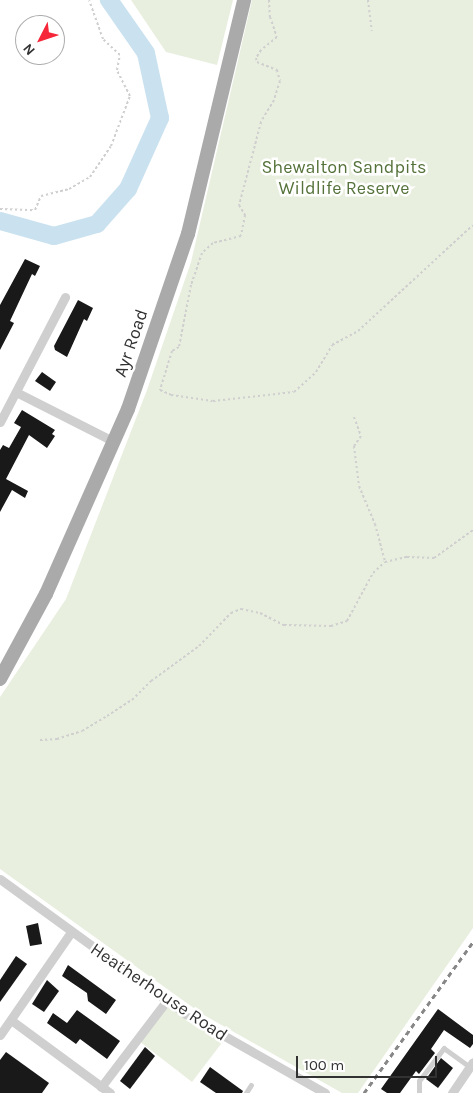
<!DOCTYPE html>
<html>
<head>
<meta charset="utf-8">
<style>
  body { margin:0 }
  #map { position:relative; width:473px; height:1093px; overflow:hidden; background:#fff; font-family:Karla,sans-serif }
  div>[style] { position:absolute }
  .green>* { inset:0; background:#e8efdf }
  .river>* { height:18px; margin:-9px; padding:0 9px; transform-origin:9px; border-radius:9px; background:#cae2f0 }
  .building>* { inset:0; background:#191919 }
  .path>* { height:2px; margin-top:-1px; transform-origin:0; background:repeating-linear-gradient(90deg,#cfcfcf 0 2.5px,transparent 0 5px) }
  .service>* { height:4.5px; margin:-2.25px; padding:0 2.25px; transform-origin:2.25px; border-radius:2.25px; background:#cfcfcf }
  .minor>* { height:9px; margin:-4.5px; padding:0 4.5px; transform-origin:4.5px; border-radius:4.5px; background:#cfcfcf }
  .primary>* { height:14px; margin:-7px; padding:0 7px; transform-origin:7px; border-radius:7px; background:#aaa }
  .rail>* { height:3px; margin-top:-1.5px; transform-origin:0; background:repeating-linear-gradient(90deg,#878787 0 5px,transparent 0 9px) }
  span { translate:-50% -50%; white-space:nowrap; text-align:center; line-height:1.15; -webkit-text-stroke:5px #fff; paint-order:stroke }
  .park-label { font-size:18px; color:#55723a }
  .street-label { font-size:18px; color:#323232 }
  .north { position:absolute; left:15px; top:15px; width:50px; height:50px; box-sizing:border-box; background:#fff; border:1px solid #adadad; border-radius:50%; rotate:229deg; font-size:14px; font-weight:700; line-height:20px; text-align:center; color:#323232 }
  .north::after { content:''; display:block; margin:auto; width:18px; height:22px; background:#f52739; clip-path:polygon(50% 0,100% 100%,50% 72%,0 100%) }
  .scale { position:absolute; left:296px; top:1056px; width:141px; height:22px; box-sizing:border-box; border:2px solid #323232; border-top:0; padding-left:6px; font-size:15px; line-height:18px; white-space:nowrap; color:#323232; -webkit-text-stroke:4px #fff; paint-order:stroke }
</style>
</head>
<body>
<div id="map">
  <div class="green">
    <div style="clip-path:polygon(131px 0,233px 0,217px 65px,166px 52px)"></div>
    <div style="clip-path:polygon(252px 0,473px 0,473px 928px,358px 1093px,342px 1093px,202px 1014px,0 869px,0 697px,66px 599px,147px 390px,191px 262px)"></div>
    <div style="clip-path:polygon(167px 1003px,224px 1040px,192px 1082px,139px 1041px)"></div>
  </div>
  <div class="river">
    <div style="left:0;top:221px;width:56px;rotate:15.5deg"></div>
    <div style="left:54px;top:236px;width:45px;rotate:-15.6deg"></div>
    <div style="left:97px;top:224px;width:47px;rotate:-48.5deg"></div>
    <div style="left:128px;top:189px;width:78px;rotate:-65.7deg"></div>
    <div style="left:160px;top:118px;width:66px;rotate:-102.2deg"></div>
    <div style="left:146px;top:53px;width:65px;rotate:-124.9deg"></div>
  </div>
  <div class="building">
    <div style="clip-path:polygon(25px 259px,40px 266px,35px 276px,32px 274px,10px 321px,14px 323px,0 350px,0 305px)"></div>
    <div style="clip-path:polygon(78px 300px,93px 308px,87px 321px,84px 319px,67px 357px,55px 350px,54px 346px)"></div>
    <div style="clip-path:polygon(42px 372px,56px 382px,50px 391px,35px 381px)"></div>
    <div style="clip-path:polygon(22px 410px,55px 430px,52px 434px,55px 436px,47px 448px,29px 435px,6px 479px,28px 491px,25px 498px,12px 490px,0 512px,0 450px,3px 445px,9px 448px,21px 427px,14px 423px)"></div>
    <div style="clip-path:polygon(38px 923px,42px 944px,30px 946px,26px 926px)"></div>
    <div style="clip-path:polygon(16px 956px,27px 964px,0 1002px,0 980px)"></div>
    <div style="clip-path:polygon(68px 965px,116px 1000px,106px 1014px,88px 1001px,87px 993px,62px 976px)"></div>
    <div style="clip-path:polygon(47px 980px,59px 991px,44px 1012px,32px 1004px)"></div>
    <div style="clip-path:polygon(438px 1009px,473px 1035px,473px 1044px,470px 1048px,444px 1030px,431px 1049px,435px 1053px,419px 1074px,416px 1071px,400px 1093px,387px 1093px,381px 1089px)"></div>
    <div style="clip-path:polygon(77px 1010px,120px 1041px,107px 1059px,80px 1039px,76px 1044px,47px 1023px,53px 1013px,67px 1023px)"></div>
    <div style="clip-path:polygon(145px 1047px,155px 1056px,130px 1089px,120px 1081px)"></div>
    <div style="clip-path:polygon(6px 1052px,49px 1083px,42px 1093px,0 1093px,0 1060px)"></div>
    <div style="clip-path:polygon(441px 1058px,453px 1068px,438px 1088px,426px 1079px)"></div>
    <div style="clip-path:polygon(210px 1067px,243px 1091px,242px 1093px,216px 1093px,200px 1082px)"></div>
  </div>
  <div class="path">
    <div style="left:269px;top:0;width:17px;rotate:87deg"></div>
    <div style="left:270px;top:17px;width:21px;rotate:71deg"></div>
    <div style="left:277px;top:37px;width:21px;rotate:141deg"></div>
    <div style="left:261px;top:50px;width:9px;rotate:122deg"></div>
    <div style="left:256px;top:58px;width:4px;rotate:76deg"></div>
    <div style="left:257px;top:62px;width:22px;rotate:22deg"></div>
    <div style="left:277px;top:70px;width:11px;rotate:75deg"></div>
    <div style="left:280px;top:81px;width:20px;rotate:108deg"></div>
    <div style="left:274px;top:100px;width:26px;rotate:121deg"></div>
    <div style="left:261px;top:122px;width:86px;rotate:104.8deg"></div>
    <div style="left:239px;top:205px;width:12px;rotate:59deg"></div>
    <div style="left:245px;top:215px;width:21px;rotate:101deg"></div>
    <div style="left:241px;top:236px;width:29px;rotate:166deg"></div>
    <div style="left:213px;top:243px;width:15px;rotate:138deg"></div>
    <div style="left:202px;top:253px;width:34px;rotate:109deg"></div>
    <div style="left:191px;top:285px;width:63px;rotate:101deg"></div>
    <div style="left:179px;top:347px;width:8px;rotate:150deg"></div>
    <div style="left:172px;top:351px;width:41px;rotate:107.1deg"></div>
    <div style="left:160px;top:390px;width:12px;rotate:24deg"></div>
    <div style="left:171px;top:395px;width:42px;rotate:8.1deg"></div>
    <div style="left:213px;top:401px;width:81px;rotate:-6.3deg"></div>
    <div style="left:294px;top:392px;width:30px;rotate:-42deg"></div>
    <div style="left:316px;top:372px;width:31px;rotate:-59deg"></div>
    <div style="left:332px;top:345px;width:30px;rotate:-28deg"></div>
    <div style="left:358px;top:331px;width:156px;rotate:-42.7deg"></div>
    <div style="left:368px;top:0;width:31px;rotate:83deg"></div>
    <div style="left:0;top:209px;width:35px;rotate:2deg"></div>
    <div style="left:35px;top:210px;width:15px;rotate:-67deg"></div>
    <div style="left:41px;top:196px;width:29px;rotate:-14deg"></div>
    <div style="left:69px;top:189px;width:24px;rotate:-30deg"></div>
    <div style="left:90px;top:177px;width:37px;rotate:-56deg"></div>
    <div style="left:111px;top:146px;width:53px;rotate:-69.2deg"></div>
    <div style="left:130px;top:96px;width:29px;rotate:-117deg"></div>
    <div style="left:117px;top:70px;width:15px;rotate:-79deg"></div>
    <div style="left:120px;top:55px;width:23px;rotate:-137deg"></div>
    <div style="left:103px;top:39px;width:41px;rotate:-109.7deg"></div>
    <div style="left:354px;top:417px;width:20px;rotate:70deg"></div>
    <div style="left:361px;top:436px;width:12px;rotate:125deg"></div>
    <div style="left:354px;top:446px;width:40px;rotate:82.9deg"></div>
    <div style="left:359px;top:486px;width:41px;rotate:67.2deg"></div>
    <div style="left:375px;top:524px;width:39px;rotate:75deg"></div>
    <div style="left:385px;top:562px;width:23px;rotate:-13deg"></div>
    <div style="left:407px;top:557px;width:27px;rotate:2deg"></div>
    <div style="left:434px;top:558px;width:48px;rotate:-35.7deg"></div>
    <div style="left:40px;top:740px;width:17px;rotate:-3deg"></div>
    <div style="left:57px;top:739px;width:26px;rotate:-18deg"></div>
    <div style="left:82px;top:731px;width:29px;rotate:-31deg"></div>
    <div style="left:107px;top:716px;width:30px;rotate:-33deg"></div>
    <div style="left:132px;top:700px;width:27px;rotate:-45deg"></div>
    <div style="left:151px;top:681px;width:59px;rotate:-36.1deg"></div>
    <div style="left:199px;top:646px;width:46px;rotate:-45.9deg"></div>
    <div style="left:231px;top:613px;width:11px;rotate:-22deg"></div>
    <div style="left:241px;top:609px;width:19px;rotate:12deg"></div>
    <div style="left:260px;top:613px;width:27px;rotate:27deg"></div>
    <div style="left:284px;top:625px;width:47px;rotate:1.2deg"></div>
    <div style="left:331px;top:626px;width:17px;rotate:-17deg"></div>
    <div style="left:347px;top:621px;width:55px;rotate:-61.6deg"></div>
    <div style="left:373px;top:573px;width:16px;rotate:-43deg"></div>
  </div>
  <div class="service">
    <div style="left:246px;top:1093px;width:9px;rotate:-58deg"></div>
    <div style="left:419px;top:1093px;width:12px;rotate:-90deg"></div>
    <div style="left:419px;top:1081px;width:41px;rotate:-52.9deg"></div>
    <div style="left:444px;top:1048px;width:32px;rotate:36deg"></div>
  </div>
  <div class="minor">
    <div style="left:16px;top:392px;width:109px;rotate:26.8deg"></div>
    <div style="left:0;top:422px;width:141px;rotate:-62.5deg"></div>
    <div style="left:0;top:879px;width:230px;rotate:36deg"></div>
    <div style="left:186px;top:1014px;width:160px;rotate:29.6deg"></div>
    <div style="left:11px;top:1020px;width:123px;rotate:36.4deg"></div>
    <div style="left:0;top:1035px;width:125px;rotate:-55.4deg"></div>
    <div style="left:101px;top:1087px;width:109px;rotate:-52.8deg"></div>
    <div style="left:452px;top:1093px;width:37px;rotate:-56deg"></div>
  </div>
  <div class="primary">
    <div style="left:0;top:679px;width:97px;rotate:-61.6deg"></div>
    <div style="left:46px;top:594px;width:202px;rotate:-66.1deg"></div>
    <div style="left:128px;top:409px;width:185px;rotate:-71.1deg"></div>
    <div style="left:188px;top:234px;width:241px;rotate:-76.5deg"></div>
  </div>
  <div class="rail">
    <div style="left:364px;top:1093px;width:186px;rotate:-54.2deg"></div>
  </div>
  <div class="park-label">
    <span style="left:344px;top:178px">Shewalton Sandpits<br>Wildlife Reserve</span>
  </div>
  <div class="street-label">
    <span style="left:131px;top:343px;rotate:-71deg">Ayr Road</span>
    <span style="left:159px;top:992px;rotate:34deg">Heatherhouse Road</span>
  </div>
  <div class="north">N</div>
  <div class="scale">100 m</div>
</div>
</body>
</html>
